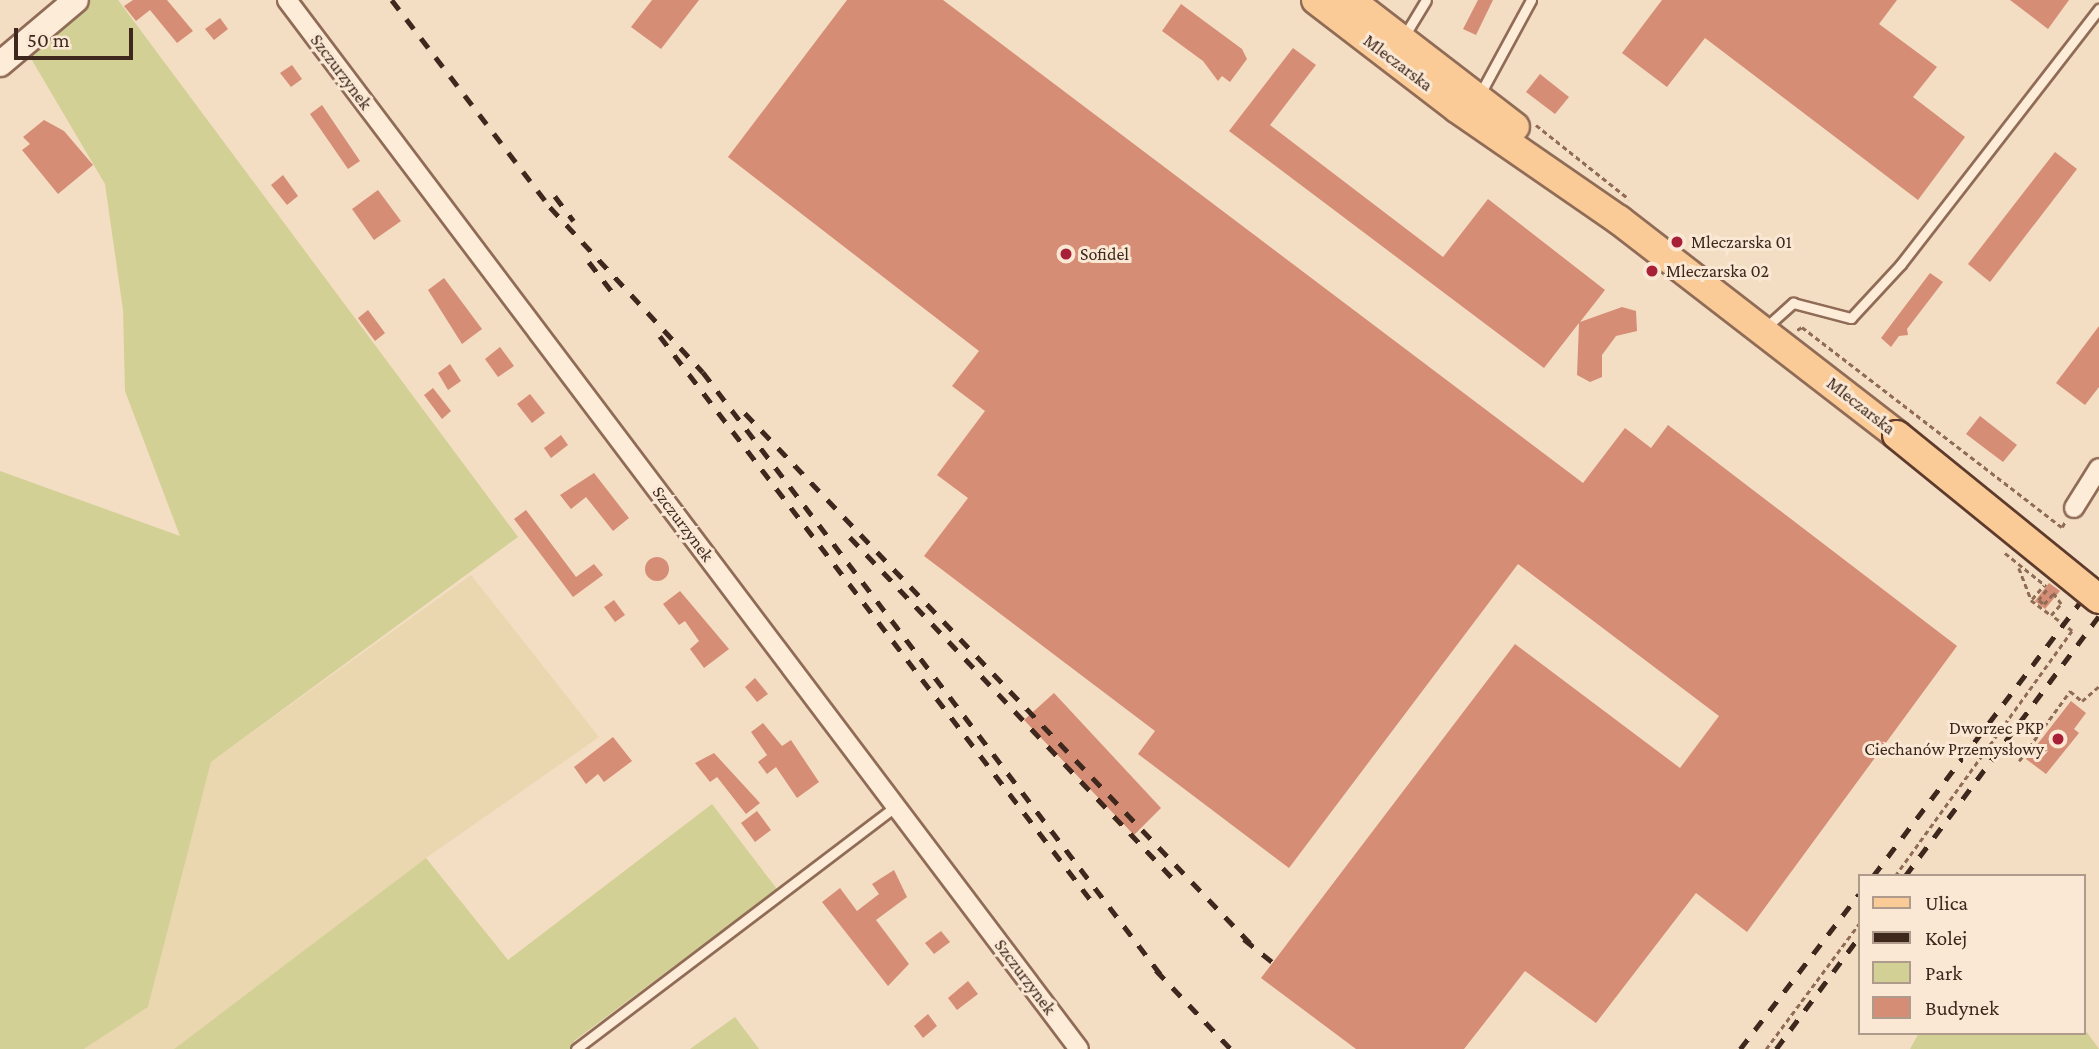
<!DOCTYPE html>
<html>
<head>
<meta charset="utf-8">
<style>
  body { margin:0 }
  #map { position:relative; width:2099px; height:1049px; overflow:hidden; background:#f3ddc3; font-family:"Crimson Pro",serif }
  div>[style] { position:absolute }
  .farmland>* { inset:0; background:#ead7b0 }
  .green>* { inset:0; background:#d3d095 }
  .building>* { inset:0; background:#d68d75 }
  .round { border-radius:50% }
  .path>* { height:2.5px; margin-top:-1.25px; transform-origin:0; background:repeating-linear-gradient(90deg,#906c57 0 5px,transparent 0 8.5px) }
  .roads { filter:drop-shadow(2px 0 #906c57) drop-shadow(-2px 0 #906c57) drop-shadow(0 2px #906c57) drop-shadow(0 -2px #906c57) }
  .lane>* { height:9px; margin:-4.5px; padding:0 4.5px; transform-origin:4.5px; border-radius:4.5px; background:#fdecd8 }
  .street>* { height:18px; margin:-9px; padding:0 9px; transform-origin:9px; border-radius:9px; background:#fdecd8 }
  .secondary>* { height:24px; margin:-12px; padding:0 12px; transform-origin:12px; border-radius:12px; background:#fdecd8 }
  .primary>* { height:28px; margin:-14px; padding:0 14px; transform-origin:14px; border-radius:14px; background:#facb97 }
  .rail>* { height:4.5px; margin-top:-2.25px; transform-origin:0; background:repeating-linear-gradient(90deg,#3e281d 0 12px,transparent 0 24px) }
  .bridges { filter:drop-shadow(2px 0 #5e3b2c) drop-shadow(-2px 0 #5e3b2c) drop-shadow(0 2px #5e3b2c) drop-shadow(0 -2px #5e3b2c) }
  .primary-bridge>* { height:28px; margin:-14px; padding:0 14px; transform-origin:14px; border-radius:14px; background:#facb97 }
  .dots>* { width:19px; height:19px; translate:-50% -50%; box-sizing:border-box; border:4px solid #fae8d4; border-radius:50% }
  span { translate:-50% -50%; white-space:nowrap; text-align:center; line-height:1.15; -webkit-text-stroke:6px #fae8d4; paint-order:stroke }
  .street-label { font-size:18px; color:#3e281d }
  .poi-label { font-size:18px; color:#3e281d }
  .left { translate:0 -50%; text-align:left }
  .right { translate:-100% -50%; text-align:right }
  .legend { position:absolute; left:1858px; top:874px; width:228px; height:161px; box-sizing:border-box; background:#fae8d4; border:2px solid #af9b8b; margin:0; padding:9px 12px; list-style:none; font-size:21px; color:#3e281d }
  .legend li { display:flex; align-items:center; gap:14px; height:35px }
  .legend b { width:35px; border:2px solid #af9b8b }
  .scale { position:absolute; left:14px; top:28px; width:119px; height:32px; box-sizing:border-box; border:4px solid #3e281d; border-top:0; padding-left:9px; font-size:21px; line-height:24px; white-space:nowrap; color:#3e281d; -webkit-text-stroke:5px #fae8d4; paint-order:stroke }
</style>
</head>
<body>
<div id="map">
  <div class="farmland">
    <div style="clip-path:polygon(471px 575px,599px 737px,426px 858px,174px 1049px,84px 1049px,148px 1007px,211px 762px)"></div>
  </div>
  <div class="green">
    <div style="clip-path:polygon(76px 0,118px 0,518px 537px,211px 762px,148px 1007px,84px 1049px,0 1049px,0 471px,180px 536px,125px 391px,123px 310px,105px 184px,23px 45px)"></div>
    <div style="clip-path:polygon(712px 804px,777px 889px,574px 1041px,579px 1049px,174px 1049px,426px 858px,508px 960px)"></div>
    <div style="clip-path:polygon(735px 1017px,759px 1049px,690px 1049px)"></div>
    <div style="clip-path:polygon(2083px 1027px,2099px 1049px,1910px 1049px,1919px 1033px,2083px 1033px)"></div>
  </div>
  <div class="building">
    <div style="clip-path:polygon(133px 0,167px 0,193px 31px,177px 43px,150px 10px,136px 21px,124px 6px)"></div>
    <div style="clip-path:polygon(652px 0,699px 0,661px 49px,631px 27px)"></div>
    <div style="clip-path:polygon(847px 0,943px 0,1583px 483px,1625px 428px,1651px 448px,1668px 425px,1957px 646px,1747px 932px,1696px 893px,1596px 1023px,1525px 971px,1464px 1049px,1356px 1049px,1261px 978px,1515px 644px,1680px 768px,1719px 716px,1518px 564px,1289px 868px,1138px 754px,1155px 731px,924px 556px,968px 498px,937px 475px,985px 411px,952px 386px,979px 351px,728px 157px)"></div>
    <div style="clip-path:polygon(1478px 0,1493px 0,1476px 35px,1463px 29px)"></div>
    <div style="clip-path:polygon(1662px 0,1897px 0,1879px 24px,1937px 67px,1913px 97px,1965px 137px,1918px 200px,1705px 38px,1667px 87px,1622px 53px)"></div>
    <div style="clip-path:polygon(2010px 0,2069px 0,2048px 29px)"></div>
    <div style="clip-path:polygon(1181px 4px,1242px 49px,1247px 59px,1230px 82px,1222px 76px,1218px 81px,1203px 61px,1162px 31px)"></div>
    <div style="clip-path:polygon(220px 18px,228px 29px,214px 40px,205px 29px)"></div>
    <div style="clip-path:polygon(1293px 48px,1316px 65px,1270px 125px,1443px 257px,1488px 199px,1605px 290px,1580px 322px,1622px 307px,1636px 311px,1637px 331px,1616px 336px,1602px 355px,1602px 377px,1590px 382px,1577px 375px,1579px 323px,1544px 368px,1229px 131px)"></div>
    <div style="clip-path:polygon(292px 65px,302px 79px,291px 87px,280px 73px)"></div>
    <div style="clip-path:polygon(1540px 74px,1569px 97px,1555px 114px,1526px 92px)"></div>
    <div style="clip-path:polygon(322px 105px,360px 161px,348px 169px,310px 114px)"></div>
    <div style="clip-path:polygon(44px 120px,64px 131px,93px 165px,58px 194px,22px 150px,30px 144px,23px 137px)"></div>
    <div style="clip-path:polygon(2055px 152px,2077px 169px,1990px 282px,1968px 264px)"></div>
    <div style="clip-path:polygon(283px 175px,298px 196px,287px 205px,271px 185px)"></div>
    <div style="clip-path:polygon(378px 190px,401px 221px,374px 240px,352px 209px)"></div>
    <div style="clip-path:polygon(1930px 273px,1943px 282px,1907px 329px,1908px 335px,1899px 336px,1891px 347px,1881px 338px)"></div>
    <div style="clip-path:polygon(444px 278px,482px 329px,462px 344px,428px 290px)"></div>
    <div style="clip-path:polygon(368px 310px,385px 333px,375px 341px,358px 318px)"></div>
    <div style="clip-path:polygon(2099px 326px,2099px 387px,2085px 405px,2056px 383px)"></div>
    <div style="clip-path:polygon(500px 347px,514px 366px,498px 377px,485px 359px)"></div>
    <div style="clip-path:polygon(450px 364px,461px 381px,448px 390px,438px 373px)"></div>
    <div style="clip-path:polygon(433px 388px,451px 411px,442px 419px,424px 395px)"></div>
    <div style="clip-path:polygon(530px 394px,545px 413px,532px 423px,517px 404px)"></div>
    <div style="clip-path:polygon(1980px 416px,2017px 445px,2003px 462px,1966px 434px)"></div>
    <div style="clip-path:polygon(561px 435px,568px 445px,551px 458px,544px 448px)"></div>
    <div style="clip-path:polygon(594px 473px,629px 518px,613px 531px,586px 497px,571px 509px,560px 495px)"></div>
    <div style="clip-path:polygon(526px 510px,576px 577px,594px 564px,603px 575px,573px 597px,514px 519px)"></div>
    <div class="round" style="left:645px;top:557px;width:24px;height:24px"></div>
    <div style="clip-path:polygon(2049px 583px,2060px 591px,2045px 609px,2035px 601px)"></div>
    <div style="clip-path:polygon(680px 591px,729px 649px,704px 668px,690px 649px,699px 641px,685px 621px,679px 625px,663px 604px)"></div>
    <div style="clip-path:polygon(614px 600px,625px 615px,615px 622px,604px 607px)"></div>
    <div style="clip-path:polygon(755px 678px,768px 694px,757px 702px,745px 687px)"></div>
    <div style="clip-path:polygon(1054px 693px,1161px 808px,1134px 835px,1024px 720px)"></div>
    <div style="clip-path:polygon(2071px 701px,2086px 713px,2074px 729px,2079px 733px,2046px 774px,2026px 759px)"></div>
    <div style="clip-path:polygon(763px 723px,782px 746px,791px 740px,819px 782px,797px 798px,776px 767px,767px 774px,758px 762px,767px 755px,751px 732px)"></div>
    <div style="clip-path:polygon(613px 737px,632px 761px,604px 782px,598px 774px,586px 784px,574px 767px)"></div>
    <div style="clip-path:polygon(714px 753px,760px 803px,746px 814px,717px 777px,710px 782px,695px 763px)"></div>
    <div style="clip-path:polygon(757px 811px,771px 830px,755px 842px,741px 823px)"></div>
    <div style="clip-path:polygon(894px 870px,907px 897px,876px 920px,909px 964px,888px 986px,822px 902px,840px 888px,857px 911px,879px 894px,872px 884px)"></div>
    <div style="clip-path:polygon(941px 931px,950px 942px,934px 954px,925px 943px)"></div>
    <div style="clip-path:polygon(968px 981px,978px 994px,957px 1010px,948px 998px)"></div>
    <div style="clip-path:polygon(928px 1014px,937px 1026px,923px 1038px,914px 1026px)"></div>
  </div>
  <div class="path">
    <div style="left:1536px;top:125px;width:119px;rotate:38.5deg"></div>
    <div style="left:1797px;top:330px;width:6px;rotate:-31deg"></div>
    <div style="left:1802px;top:327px;width:328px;rotate:37.6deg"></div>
    <div style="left:2062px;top:527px;width:6px;rotate:-59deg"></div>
    <div style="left:2005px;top:553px;width:53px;rotate:38.8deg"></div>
    <div style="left:2019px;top:568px;width:34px;rotate:69deg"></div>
    <div style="left:2031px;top:600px;width:25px;rotate:37deg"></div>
    <div style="left:2051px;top:615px;width:15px;rotate:-48deg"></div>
    <div style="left:2061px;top:604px;width:17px;rotate:-126deg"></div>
    <div style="left:2047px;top:590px;width:13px;rotate:129deg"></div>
    <div style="left:2039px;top:600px;width:6px;rotate:39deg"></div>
    <div style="left:2044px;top:604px;width:15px;rotate:-48deg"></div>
    <div style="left:2032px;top:599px;width:18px;rotate:-49deg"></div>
    <div style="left:2019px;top:761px;width:87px;rotate:-53.9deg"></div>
    <div style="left:2070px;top:691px;width:16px;rotate:40deg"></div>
    <div style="left:2082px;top:701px;width:23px;rotate:-41deg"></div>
    <div style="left:1895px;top:876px;width:302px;rotate:-54.2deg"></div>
    <div style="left:2072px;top:631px;width:26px;rotate:-143deg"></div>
    <div style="left:1766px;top:1049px;width:156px;rotate:-53.4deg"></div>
  </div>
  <div class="roads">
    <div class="lane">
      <div style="left:1403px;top:38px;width:44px;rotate:-58.8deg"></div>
      <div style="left:1480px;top:94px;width:107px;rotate:-61.5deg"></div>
      <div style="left:1765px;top:328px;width:38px;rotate:-42deg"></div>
      <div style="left:1793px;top:303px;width:60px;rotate:14.5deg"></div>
      <div style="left:1851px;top:318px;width:74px;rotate:-47.2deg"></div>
      <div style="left:1901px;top:264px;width:323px;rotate:-52.2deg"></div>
      <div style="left:576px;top:1049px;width:402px;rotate:-37.2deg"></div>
    </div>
    <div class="street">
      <div style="left:287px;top:0;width:1314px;rotate:52.95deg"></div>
      <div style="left:2074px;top:508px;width:47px;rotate:-58deg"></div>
    </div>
    <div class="secondary">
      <div style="left:0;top:64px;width:99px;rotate:-40.1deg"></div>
    </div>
    <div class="primary">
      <div style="left:1316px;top:0;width:179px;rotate:37.5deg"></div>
      <div style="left:1458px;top:109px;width:196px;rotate:34.6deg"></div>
      <div style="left:1619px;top:220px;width:351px;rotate:37.7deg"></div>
      <div style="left:1350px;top:0;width:208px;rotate:37.6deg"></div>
    </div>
  </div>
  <div class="rail">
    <div style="left:392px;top:0;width:260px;rotate:52.6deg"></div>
    <div style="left:550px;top:207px;width:225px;rotate:47.2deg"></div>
    <div style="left:703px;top:372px;width:759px;rotate:52.77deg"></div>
    <div style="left:555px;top:196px;width:31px;rotate:53deg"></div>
    <div style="left:589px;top:262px;width:46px;rotate:52.1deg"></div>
    <div style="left:660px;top:336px;width:713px;rotate:52.63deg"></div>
    <div style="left:745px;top:413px;width:732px;rotate:46.38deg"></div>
    <div style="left:850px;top:537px;width:468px;rotate:46.6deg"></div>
    <div style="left:1873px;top:876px;width:375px;rotate:-52.9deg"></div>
    <div style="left:1905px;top:876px;width:324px;rotate:-53.3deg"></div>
    <div style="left:1244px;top:939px;width:36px;rotate:39deg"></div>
    <div style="left:1156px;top:970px;width:109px;rotate:46.5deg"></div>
    <div style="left:1740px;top:1049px;width:195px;rotate:-52.5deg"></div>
    <div style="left:1776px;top:1049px;width:139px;rotate:-53.5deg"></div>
  </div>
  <div class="bridges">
    <div class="primary-bridge">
      <div style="left:1897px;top:435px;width:260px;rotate:39.1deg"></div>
    </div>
  </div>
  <div class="dots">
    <div style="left:1677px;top:242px;background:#a72037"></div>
    <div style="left:1066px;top:254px;background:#a72037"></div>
    <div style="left:1652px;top:271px;background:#a72037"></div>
    <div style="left:2058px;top:739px;background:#a72037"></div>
  </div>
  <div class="street-label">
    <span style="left:1398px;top:63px;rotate:37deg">Mleczarska</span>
    <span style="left:341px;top:72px;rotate:53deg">Szczurzynek</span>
    <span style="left:1861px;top:406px;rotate:38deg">Mleczarska</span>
    <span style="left:683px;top:524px;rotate:53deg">Szczurzynek</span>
    <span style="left:1025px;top:977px;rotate:53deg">Szczurzynek</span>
  </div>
  <div class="poi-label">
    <span class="left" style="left:1691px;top:242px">Mleczarska 01</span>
    <span class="left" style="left:1080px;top:254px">Sofidel</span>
    <span class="left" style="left:1666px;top:271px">Mleczarska 02</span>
    <span class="right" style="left:2044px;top:739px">Dworzec PKP<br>Ciechanów Przemysłowy</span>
  </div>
  <ul class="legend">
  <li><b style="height:9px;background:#facb97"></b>Ulica</li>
  <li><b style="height:9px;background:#3e281d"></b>Kolej</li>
  <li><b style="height:19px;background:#d3d095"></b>Park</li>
  <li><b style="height:19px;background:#d68d75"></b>Budynek</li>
  </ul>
  <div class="scale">50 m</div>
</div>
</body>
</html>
